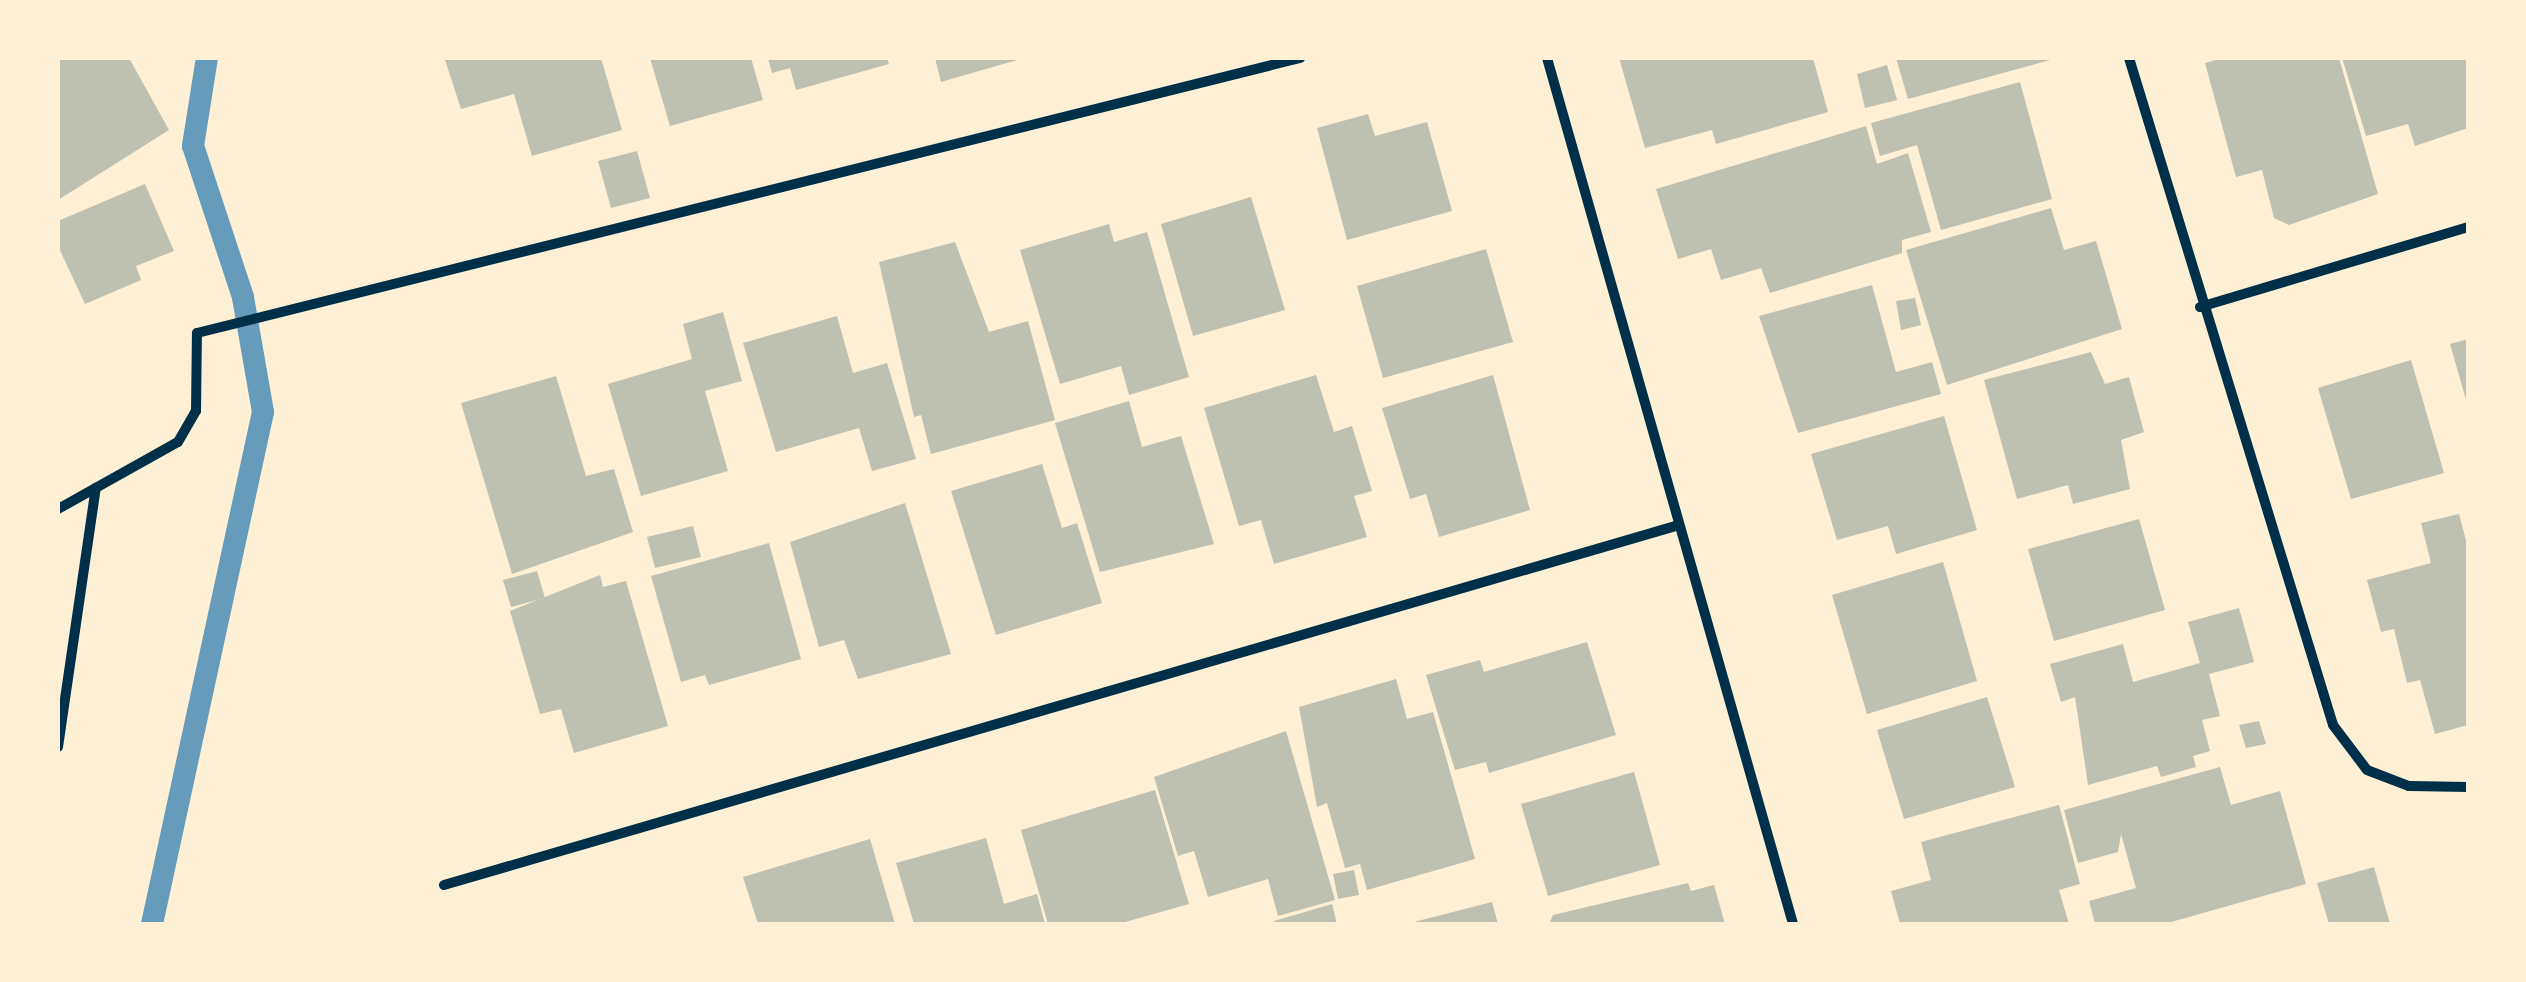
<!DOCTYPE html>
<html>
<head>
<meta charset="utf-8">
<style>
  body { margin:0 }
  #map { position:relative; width:2526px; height:982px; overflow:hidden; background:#fdf0d5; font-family:Karla,sans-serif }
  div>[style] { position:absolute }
  .stream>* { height:22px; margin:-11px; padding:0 11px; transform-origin:11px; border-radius:11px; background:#669bbc }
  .building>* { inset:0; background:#bec0b2 }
  .minor>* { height:10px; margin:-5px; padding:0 5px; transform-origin:5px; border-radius:5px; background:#003049 }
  span { translate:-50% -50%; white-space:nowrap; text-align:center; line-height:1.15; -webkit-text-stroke:9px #fdf0d5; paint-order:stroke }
  .frame { position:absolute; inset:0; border:60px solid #fdf0d5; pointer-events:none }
</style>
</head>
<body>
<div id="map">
  <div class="stream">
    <div style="left:152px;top:924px;width:524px;rotate:-77.77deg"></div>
    <div style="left:263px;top:412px;width:117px;rotate:-99.9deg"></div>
    <div style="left:243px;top:297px;width:159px;rotate:-108.3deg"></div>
    <div style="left:193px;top:146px;width:89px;rotate:-81deg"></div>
  </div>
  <div class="building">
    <div style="clip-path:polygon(58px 58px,129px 58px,169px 130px,58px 200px)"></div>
    <div style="clip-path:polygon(455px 58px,601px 58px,622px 130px,532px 156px,514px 94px,461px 109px,445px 60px)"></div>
    <div style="clip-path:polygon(650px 58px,751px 58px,763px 100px,670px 126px)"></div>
    <div style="clip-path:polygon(768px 58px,887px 58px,889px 64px,796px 90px,790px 68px,772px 73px)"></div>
    <div style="clip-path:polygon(935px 58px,1021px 58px,1021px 59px,941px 82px)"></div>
    <div style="clip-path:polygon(1619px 58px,1813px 58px,1828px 112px,1716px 144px,1712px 130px,1645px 148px)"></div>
    <div style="clip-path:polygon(1896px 58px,2053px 58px,2054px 59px,1908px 99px)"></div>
    <div style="clip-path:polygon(2223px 58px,2339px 58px,2378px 194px,2289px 225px,2274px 218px,2262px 170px,2236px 177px,2205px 63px)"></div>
    <div style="clip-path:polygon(2342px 58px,2468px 58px,2468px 128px,2415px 146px,2408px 124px,2366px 136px)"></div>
    <div style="clip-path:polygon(1887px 65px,1897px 100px,1865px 108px,1857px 74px)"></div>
    <div style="clip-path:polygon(2020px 82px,2052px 199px,1941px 230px,1917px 145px,1880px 156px,1871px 123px)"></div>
    <div style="clip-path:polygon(1368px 114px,1375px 136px,1427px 122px,1452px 211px,1347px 240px,1317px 128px)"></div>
    <div style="clip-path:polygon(1866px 126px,1877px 164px,1908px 153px,1931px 232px,1902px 240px,1902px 253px,1770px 293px,1761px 268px,1721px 280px,1711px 249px,1678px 259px,1656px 189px)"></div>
    <div style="clip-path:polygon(637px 151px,650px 198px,611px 208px,598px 161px)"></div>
    <div style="clip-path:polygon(145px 184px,174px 251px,136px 266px,141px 280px,85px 304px,58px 246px,58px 221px)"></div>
    <div style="clip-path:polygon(1251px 197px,1285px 310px,1193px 336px,1161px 224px)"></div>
    <div style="clip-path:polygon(2051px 208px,2064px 250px,2096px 241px,2122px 329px,1947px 385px,1906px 250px)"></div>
    <div style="clip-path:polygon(1109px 224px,1114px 242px,1147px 232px,1189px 377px,1129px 395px,1121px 366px,1060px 384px,1020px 250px)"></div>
    <div style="clip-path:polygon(955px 242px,989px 332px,1028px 321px,1055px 420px,931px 454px,921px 415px,914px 417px,879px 262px)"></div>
    <div style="clip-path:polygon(1486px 249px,1513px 342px,1383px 378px,1357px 286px)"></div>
    <div style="clip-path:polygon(1872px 285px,1896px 372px,1932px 362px,1941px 394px,1798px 433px,1759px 316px)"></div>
    <div style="clip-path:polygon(1915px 298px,1921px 325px,1901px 330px,1896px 301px)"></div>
    <div style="clip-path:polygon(723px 312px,742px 381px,705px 391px,728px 471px,641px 496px,608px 384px,692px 359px,683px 324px)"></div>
    <div style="clip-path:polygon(837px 316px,853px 373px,887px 363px,916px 459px,872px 471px,859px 428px,776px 452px,743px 343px)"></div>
    <div style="clip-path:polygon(2468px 339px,2468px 403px,2467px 403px,2450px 344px)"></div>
    <div style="clip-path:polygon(2091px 352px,2105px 384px,2129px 377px,2144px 432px,2121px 440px,2130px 489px,2073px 504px,2068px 485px,2017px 499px,1984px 380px)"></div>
    <div style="clip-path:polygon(2411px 360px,2444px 473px,2351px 499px,2318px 388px)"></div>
    <div style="clip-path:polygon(1316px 375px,1334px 432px,1352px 426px,1372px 491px,1354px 496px,1367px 537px,1274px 564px,1261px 520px,1239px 526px,1204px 408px)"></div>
    <div style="clip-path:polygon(1493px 375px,1530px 510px,1439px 537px,1426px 494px,1410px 499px,1382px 408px)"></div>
    <div style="clip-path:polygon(556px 376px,586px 476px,614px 469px,633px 532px,512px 574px,461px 403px)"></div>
    <div style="clip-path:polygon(1129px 401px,1142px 447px,1181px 436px,1214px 544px,1100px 572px,1055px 423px)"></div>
    <div style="clip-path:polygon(1944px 416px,1977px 530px,1896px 554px,1888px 526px,1837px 540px,1811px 454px)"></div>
    <div style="clip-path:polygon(1042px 464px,1062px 528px,1077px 523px,1102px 603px,996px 635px,951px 491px)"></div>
    <div style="clip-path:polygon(905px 503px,951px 654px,858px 679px,844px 640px,819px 647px,790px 542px)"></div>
    <div style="clip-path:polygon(2459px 514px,2468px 548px,2468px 725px,2435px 734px,2420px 680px,2407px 683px,2394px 629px,2381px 632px,2367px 580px,2431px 563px,2421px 523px)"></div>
    <div style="clip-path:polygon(2139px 519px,2165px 610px,2054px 641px,2028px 549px)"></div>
    <div style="clip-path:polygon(693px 526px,701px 557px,655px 568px,647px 537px)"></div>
    <div style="clip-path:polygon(769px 543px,801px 659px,709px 685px,705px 675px,681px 682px,651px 576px)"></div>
    <div style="clip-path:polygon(1943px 562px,1977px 681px,1867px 714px,1832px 595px)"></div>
    <div style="clip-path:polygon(537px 571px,545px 598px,511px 607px,503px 580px)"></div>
    <div style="clip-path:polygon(600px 575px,603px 587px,626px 581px,668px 726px,574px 753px,561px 709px,540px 714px,510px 611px)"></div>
    <div style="clip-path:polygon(2239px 608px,2254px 662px,2209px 674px,2220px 716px,2202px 720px,2210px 751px,2193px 756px,2196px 767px,2161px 777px,2157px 766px,2088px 785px,2075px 697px,2061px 702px,2050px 664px,2123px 644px,2133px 682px,2200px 663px,2188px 622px)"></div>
    <div style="clip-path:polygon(1587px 642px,1616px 735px,1489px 773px,1486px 762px,1455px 770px,1426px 675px,1480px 660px,1484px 672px)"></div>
    <div style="clip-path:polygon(1396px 679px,1407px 719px,1433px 712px,1475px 859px,1367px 890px,1360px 864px,1345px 868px,1327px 803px,1317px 807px,1299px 707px)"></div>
    <div style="clip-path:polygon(1987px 697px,2015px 787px,1904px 819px,1877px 730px)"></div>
    <div style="clip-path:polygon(2259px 721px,2266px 744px,2246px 748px,2239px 725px)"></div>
    <div style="clip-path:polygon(1286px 731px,1335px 900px,1278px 916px,1268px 879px,1208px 897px,1194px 851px,1178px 856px,1154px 777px)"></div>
    <div style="clip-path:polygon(2220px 767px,2231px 805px,2280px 791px,2306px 884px,2164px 924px,2095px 924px,2089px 901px,2136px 888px,2121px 834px,2118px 852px,2078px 863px,2064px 810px)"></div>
    <div style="clip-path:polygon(1634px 772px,1660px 865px,1548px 896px,1521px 804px)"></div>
    <div style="clip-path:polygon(1155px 790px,1189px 904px,1118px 924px,1048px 924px,1021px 830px)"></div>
    <div style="clip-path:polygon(2059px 805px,2080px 884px,2059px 890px,2069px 924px,1900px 924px,1891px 891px,1931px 880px,1921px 842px)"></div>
    <div style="clip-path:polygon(986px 838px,1004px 904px,1037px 894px,1045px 924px,914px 924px,896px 863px)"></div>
    <div style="clip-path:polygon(870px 839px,895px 924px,758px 924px,743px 877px)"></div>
    <div style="clip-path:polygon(2374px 867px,2390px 924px,2329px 924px,2317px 883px)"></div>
    <div style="clip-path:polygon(1354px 870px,1359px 895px,1338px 899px,1333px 874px)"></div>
    <div style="clip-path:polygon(1688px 883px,1691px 891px,1714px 885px,1725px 924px,1549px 924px,1553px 915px)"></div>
    <div style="clip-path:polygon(1492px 902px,1498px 924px,1410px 924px,1410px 923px)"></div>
    <div style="clip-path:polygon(1332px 904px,1337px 924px,1275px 924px,1274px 921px)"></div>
  </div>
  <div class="minor">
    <div style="left:1547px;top:58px;width:900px;rotate:74.14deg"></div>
    <div style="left:2129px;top:58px;width:697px;rotate:72.99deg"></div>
    <div style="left:2333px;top:725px;width:56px;rotate:52.9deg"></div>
    <div style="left:2367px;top:770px;width:45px;rotate:20.9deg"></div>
    <div style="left:2409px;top:786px;width:59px;rotate:1deg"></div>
    <div style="left:2200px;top:307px;width:280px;rotate:-16.6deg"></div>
    <div style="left:58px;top:509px;width:137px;rotate:-29.2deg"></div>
    <div style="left:178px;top:442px;width:36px;rotate:-60deg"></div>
    <div style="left:196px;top:411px;width:78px;rotate:-89.3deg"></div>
    <div style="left:197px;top:333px;width:1137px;rotate:-14deg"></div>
    <div style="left:58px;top:747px;width:262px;rotate:-81.7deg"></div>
    <div style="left:444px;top:885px;width:1286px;rotate:-16.25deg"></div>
  </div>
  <div class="frame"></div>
</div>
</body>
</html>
